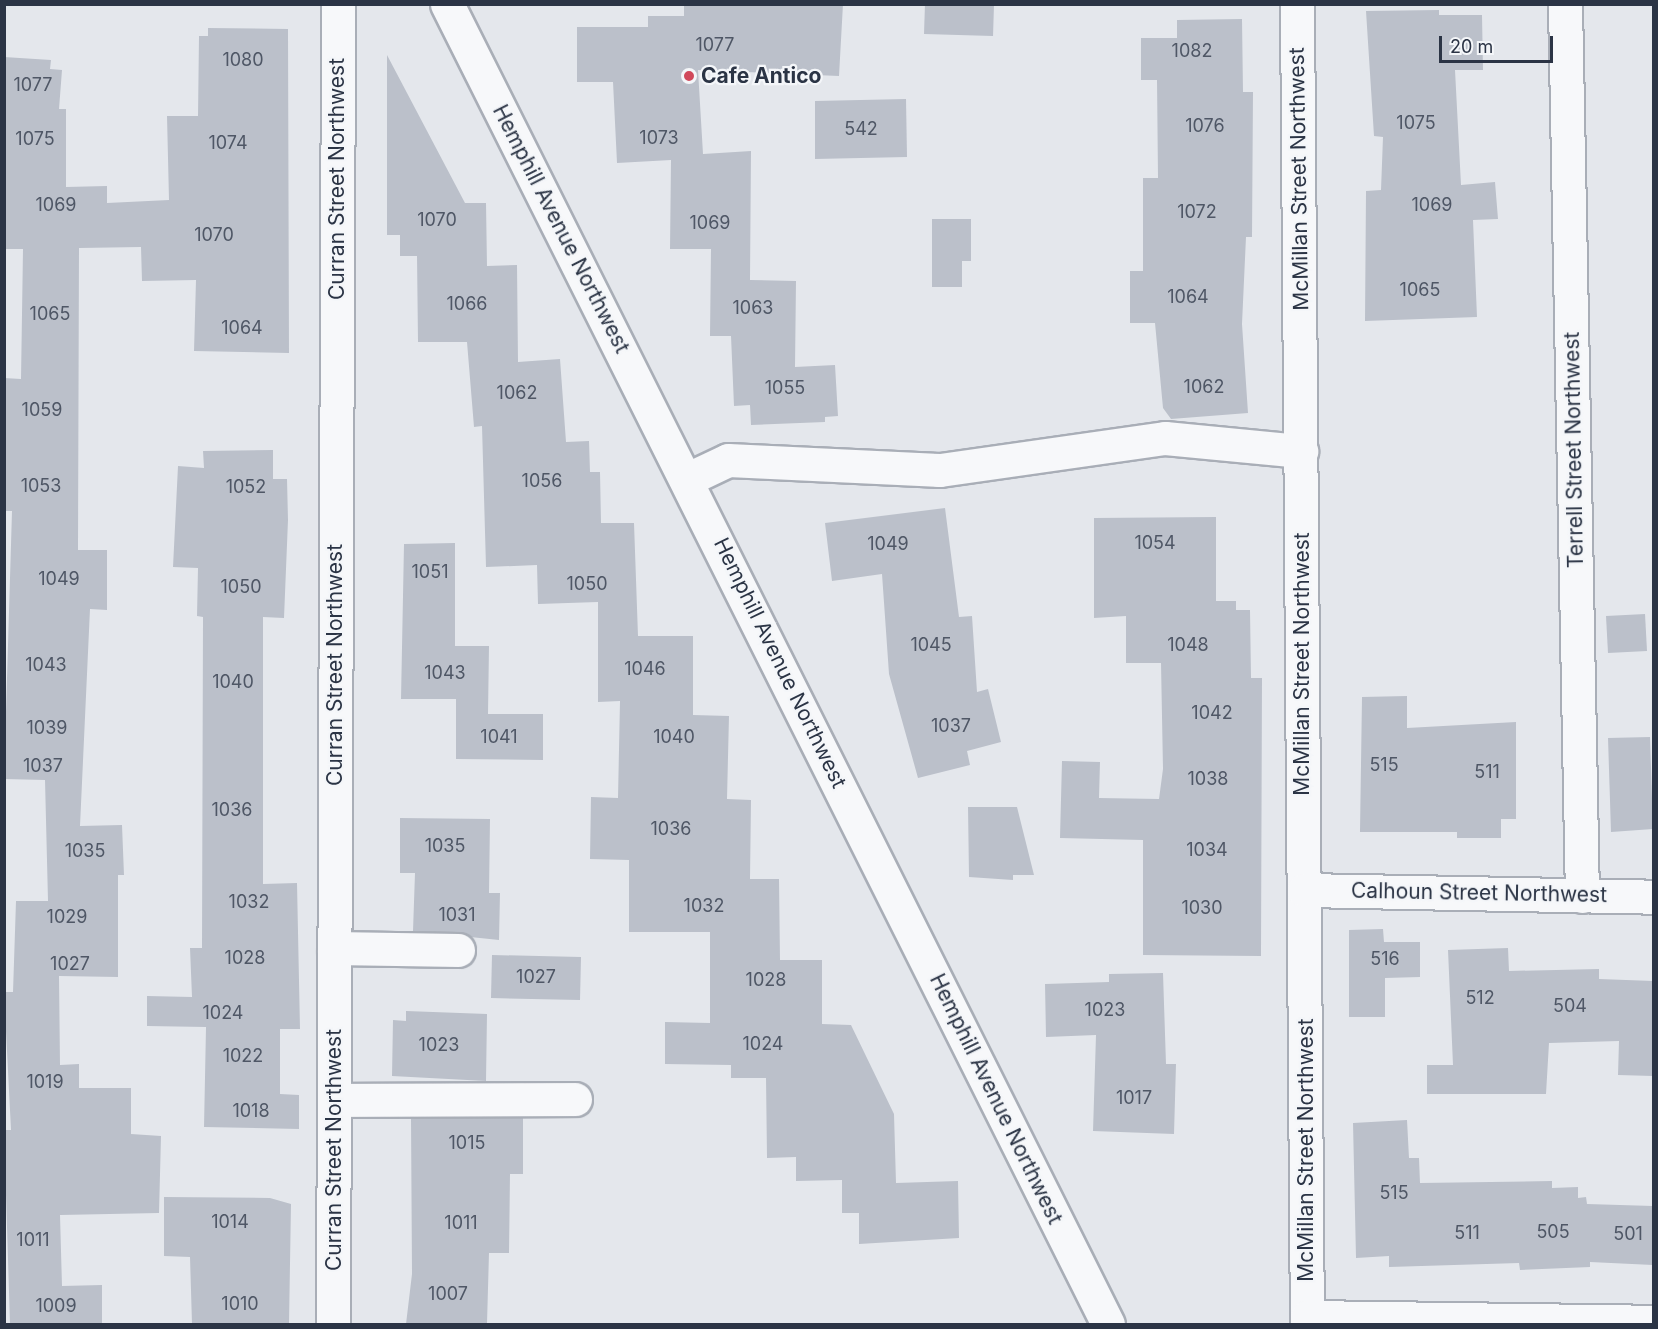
<!DOCTYPE html>
<html>
<head>
<meta charset="utf-8">
<style>
  body { margin:0 }
  #map { position:relative; width:1658px; height:1329px; overflow:hidden; background:#e4e7ec; font-family:Inter,sans-serif }
  div>[style] { position:absolute }
  .building>* { inset:0; background:#bbc0ca }
  .roads { filter:drop-shadow(2px 0 #a9aeb7) drop-shadow(-2px 0 #a9aeb7) drop-shadow(0 2px #a9aeb7) drop-shadow(0 -2px #a9aeb7) }
  .minor>* { height:33px; margin:-16.5px; padding:0 16.5px; transform-origin:16.5px; border-radius:16.5px; background:#f7f8fa }
  .dots>* { width:16px; height:16px; translate:-50% -50%; box-sizing:border-box; border:3px solid #f4f6f9; border-radius:50% }
  span { translate:-50% -50%; white-space:nowrap; text-align:center; line-height:1.15; -webkit-text-stroke:4.5px #f4f6f9; paint-order:stroke }
  .number-label { font-size:18px; color:#4f5766 }
  .number-label span { -webkit-text-stroke-width:0 }
  .poi-label { font-size:21px; color:#2b3445; font-weight:700 }
  .left { translate:0 -50%; text-align:left }
  .street-label { font-size:21px; color:#2b3445 }
  .frame { position:absolute; inset:0; border:6px solid #2b3445; pointer-events:none }
  .scale { position:absolute; left:1439px; top:36px; width:114px; height:27px; box-sizing:border-box; border:3px solid #2b3445; border-top:0; padding-left:8px; font-size:18px; line-height:21px; white-space:nowrap; color:#2b3445; -webkit-text-stroke:4px #f4f6f9; paint-order:stroke }
</style>
</head>
<body>
<div id="map">
  <div class="building">
    <div style="clip-path:polygon(684px 4px,843px 4px,839px 76px,698px 70px,703px 154px,751px 151px,750px 280px,796px 281px,795px 367px,835px 365px,838px 416px,825px 417px,825px 422px,751px 425px,750px 405px,734px 406px,731px 336px,710px 336px,711px 249px,670px 249px,671px 160px,617px 163px,613px 82px,577px 82px,577px 27px,648px 27px,648px 16px,684px 16px)"></div>
    <div style="clip-path:polygon(925px 4px,994px 4px,993px 36px,924px 34px)"></div>
    <div style="clip-path:polygon(1439px 10px,1439px 15px,1482px 15px,1483px 70px,1455px 70px,1461px 185px,1495px 182px,1498px 219px,1473px 220px,1477px 317px,1365px 321px,1366px 191px,1381px 190px,1383px 137px,1374px 136px,1366px 11px)"></div>
    <div style="clip-path:polygon(1242px 19px,1243px 92px,1253px 92px,1252px 237px,1246px 237px,1242px 324px,1248px 413px,1171px 419px,1163px 408px,1155px 323px,1130px 323px,1130px 271px,1143px 271px,1143px 178px,1158px 178px,1157px 80px,1141px 80px,1141px 38px,1177px 38px,1177px 20px)"></div>
    <div style="clip-path:polygon(208px 28px,288px 29px,289px 353px,194px 351px,196px 280px,142px 281px,141px 247px,79px 248px,78px 550px,107px 550px,107px 610px,90px 609px,80px 826px,122px 825px,124px 875px,118px 875px,118px 977px,59px 976px,60px 1065px,79px 1064px,79px 1088px,131px 1088px,131px 1134px,161px 1136px,159px 1213px,60px 1215px,62px 1286px,102px 1285px,102px 1324px,10px 1324px,4px 1130px,11px 1130px,4px 992px,13px 992px,16px 901px,48px 901px,45px 780px,4px 779px,12px 511px,4px 511px,4px 378px,21px 379px,23px 249px,4px 249px,4px 57px,51px 60px,50px 69px,62px 70px,59px 109px,66px 109px,66px 187px,107px 186px,107px 203px,169px 200px,167px 116px,198px 116px,199px 36px,208px 36px)"></div>
    <div style="clip-path:polygon(387px 55px,465px 203px,486px 203px,487px 266px,517px 265px,518px 362px,560px 359px,566px 442px,589px 441px,590px 472px,600px 472px,601px 523px,634px 523px,638px 636px,693px 636px,693px 715px,729px 716px,727px 799px,751px 800px,750px 879px,779px 879px,780px 960px,822px 960px,822px 1024px,851px 1025px,894px 1114px,896px 1183px,958px 1181px,959px 1238px,859px 1244px,859px 1213px,842px 1213px,842px 1180px,796px 1181px,796px 1157px,767px 1158px,766px 1078px,731px 1078px,731px 1065px,665px 1064px,665px 1022px,710px 1023px,710px 932px,629px 932px,629px 860px,590px 859px,591px 797px,618px 798px,620px 701px,598px 702px,598px 602px,538px 604px,537px 565px,486px 567px,482px 426px,474px 427px,467px 342px,418px 342px,417px 256px,400px 256px,400px 235px,387px 235px)"></div>
    <div style="clip-path:polygon(906px 99px,907px 157px,815px 159px,815px 101px)"></div>
    <div style="clip-path:polygon(932px 219px,971px 219px,971px 261px,962px 261px,962px 287px,932px 287px)"></div>
    <div style="clip-path:polygon(273px 450px,273px 479px,287px 479px,288px 520px,284px 618px,263px 617px,263px 884px,297px 883px,300px 1029px,280px 1029px,280px 1094px,299px 1095px,299px 1129px,204px 1127px,206px 1027px,147px 1026px,147px 996px,192px 997px,190px 948px,202px 948px,203px 617px,197px 616px,198px 568px,173px 567px,178px 466px,204px 468px,203px 451px)"></div>
    <div style="clip-path:polygon(945px 508px,959px 617px,972px 616px,977px 692px,988px 689px,1001px 742px,967px 751px,970px 765px,918px 778px,889px 674px,882px 574px,832px 581px,825px 523px)"></div>
    <div style="clip-path:polygon(1216px 517px,1216px 601px,1236px 601px,1236px 610px,1250px 610px,1251px 678px,1262px 678px,1261px 956px,1143px 955px,1143px 840px,1060px 838px,1062px 761px,1100px 762px,1099px 798px,1159px 799px,1163px 769px,1161px 663px,1126px 663px,1126px 616px,1094px 618px,1094px 518px)"></div>
    <div style="clip-path:polygon(455px 543px,455px 646px,489px 646px,488px 714px,543px 714px,543px 760px,456px 759px,456px 699px,401px 699px,404px 544px)"></div>
    <div style="clip-path:polygon(1645px 614px,1647px 651px,1608px 653px,1606px 616px)"></div>
    <div style="clip-path:polygon(1407px 696px,1407px 728px,1516px 722px,1516px 819px,1501px 819px,1501px 838px,1457px 838px,1457px 832px,1360px 832px,1362px 697px)"></div>
    <div style="clip-path:polygon(1650px 737px,1653px 829px,1611px 832px,1608px 738px)"></div>
    <div style="clip-path:polygon(968px 807px,1017px 807px,1034px 875px,1013px 875px,1013px 880px,969px 877px)"></div>
    <div style="clip-path:polygon(400px 818px,490px 819px,489px 893px,500px 893px,499px 940px,413px 931px,415px 873px,400px 873px)"></div>
    <div style="clip-path:polygon(1383px 929px,1384px 942px,1420px 942px,1420px 977px,1385px 978px,1385px 1017px,1349px 1017px,1349px 930px)"></div>
    <div style="clip-path:polygon(1508px 948px,1509px 971px,1599px 969px,1599px 979px,1653px 981px,1653px 1076px,1618px 1075px,1619px 1041px,1549px 1043px,1546px 1094px,1427px 1094px,1427px 1065px,1453px 1065px,1448px 950px)"></div>
    <div style="clip-path:polygon(492px 955px,581px 957px,580px 1000px,491px 998px)"></div>
    <div style="clip-path:polygon(1163px 973px,1166px 1064px,1176px 1064px,1174px 1134px,1093px 1131px,1096px 1035px,1046px 1037px,1045px 984px,1109px 982px,1109px 974px)"></div>
    <div style="clip-path:polygon(406px 1011px,487px 1014px,486px 1081px,392px 1076px,393px 1020px,406px 1021px)"></div>
    <div style="clip-path:polygon(411px 1118px,523px 1118px,523px 1174px,510px 1174px,509px 1253px,489px 1253px,487px 1324px,406px 1324px,412px 1274px)"></div>
    <div style="clip-path:polygon(1407px 1120px,1409px 1158px,1419px 1158px,1420px 1183px,1552px 1181px,1552px 1188px,1578px 1187px,1578px 1198px,1586px 1197px,1587px 1204px,1653px 1206px,1653px 1265px,1590px 1262px,1590px 1267px,1520px 1270px,1519px 1263px,1389px 1267px,1389px 1256px,1356px 1258px,1353px 1123px)"></div>
    <div style="clip-path:polygon(164px 1197px,270px 1198px,291px 1204px,289px 1324px,192px 1324px,190px 1257px,164px 1256px)"></div>
  </div>
  <div class="roads">
    <div class="minor">
      <div style="left:447px;top:4px;width:1476px;rotate:63.4deg"></div>
      <div style="left:1297px;top:4px;width:1320px;rotate:89.57deg"></div>
      <div style="left:1565px;top:4px;width:892px;rotate:88.91deg"></div>
      <div style="left:688px;top:479px;width:44px;rotate:-25.4deg"></div>
      <div style="left:728px;top:460px;width:212px;rotate:2.7deg"></div>
      <div style="left:940px;top:470px;width:227px;rotate:-8.1deg"></div>
      <div style="left:1165px;top:438px;width:137px;rotate:5.5deg"></div>
      <div style="left:1304px;top:890px;width:350px;rotate:1.1deg"></div>
      <div style="left:334px;top:948px;width:124px;rotate:0.9deg"></div>
      <div style="left:334px;top:1100px;width:241px;rotate:-0.2deg"></div>
      <div style="left:1307px;top:1317px;width:347px;rotate:0.8deg"></div>
      <div style="left:333px;top:1324px;width:1320px;rotate:-89.78deg"></div>
    </div>
  </div>
  <div class="dots">
    <div style="left:689px;top:76px;background:#d1495b"></div>
  </div>
  <div class="number-label">
    <span style="left:715px;top:45px">1077</span>
    <span style="left:1192px;top:51px">1082</span>
    <span style="left:243px;top:60px">1080</span>
    <span style="left:33px;top:85px">1077</span>
    <span style="left:1416px;top:123px">1075</span>
    <span style="left:1205px;top:126px">1076</span>
    <span style="left:861px;top:129px">542</span>
    <span style="left:659px;top:138px">1073</span>
    <span style="left:35px;top:139px">1075</span>
    <span style="left:228px;top:143px">1074</span>
    <span style="left:56px;top:205px">1069</span>
    <span style="left:1432px;top:205px">1069</span>
    <span style="left:1197px;top:212px">1072</span>
    <span style="left:437px;top:220px">1070</span>
    <span style="left:710px;top:223px">1069</span>
    <span style="left:214px;top:235px">1070</span>
    <span style="left:1420px;top:290px">1065</span>
    <span style="left:1188px;top:297px">1064</span>
    <span style="left:467px;top:304px">1066</span>
    <span style="left:753px;top:308px">1063</span>
    <span style="left:50px;top:314px">1065</span>
    <span style="left:242px;top:328px">1064</span>
    <span style="left:1204px;top:387px">1062</span>
    <span style="left:785px;top:388px">1055</span>
    <span style="left:517px;top:393px">1062</span>
    <span style="left:42px;top:410px">1059</span>
    <span style="left:542px;top:481px">1056</span>
    <span style="left:41px;top:486px">1053</span>
    <span style="left:246px;top:487px">1052</span>
    <span style="left:1155px;top:543px">1054</span>
    <span style="left:888px;top:544px">1049</span>
    <span style="left:430px;top:572px">1051</span>
    <span style="left:59px;top:579px">1049</span>
    <span style="left:587px;top:584px">1050</span>
    <span style="left:241px;top:587px">1050</span>
    <span style="left:931px;top:645px">1045</span>
    <span style="left:1188px;top:645px">1048</span>
    <span style="left:46px;top:665px">1043</span>
    <span style="left:645px;top:669px">1046</span>
    <span style="left:445px;top:673px">1043</span>
    <span style="left:233px;top:682px">1040</span>
    <span style="left:1212px;top:713px">1042</span>
    <span style="left:951px;top:726px">1037</span>
    <span style="left:47px;top:728px">1039</span>
    <span style="left:499px;top:737px">1041</span>
    <span style="left:674px;top:737px">1040</span>
    <span style="left:1384px;top:765px">515</span>
    <span style="left:43px;top:766px">1037</span>
    <span style="left:1487px;top:772px">511</span>
    <span style="left:1208px;top:779px">1038</span>
    <span style="left:232px;top:810px">1036</span>
    <span style="left:671px;top:829px">1036</span>
    <span style="left:445px;top:846px">1035</span>
    <span style="left:1207px;top:850px">1034</span>
    <span style="left:85px;top:851px">1035</span>
    <span style="left:249px;top:902px">1032</span>
    <span style="left:704px;top:906px">1032</span>
    <span style="left:1202px;top:908px">1030</span>
    <span style="left:457px;top:915px">1031</span>
    <span style="left:67px;top:917px">1029</span>
    <span style="left:245px;top:958px">1028</span>
    <span style="left:1385px;top:959px">516</span>
    <span style="left:70px;top:964px">1027</span>
    <span style="left:536px;top:977px">1027</span>
    <span style="left:766px;top:980px">1028</span>
    <span style="left:1480px;top:998px">512</span>
    <span style="left:1570px;top:1006px">504</span>
    <span style="left:1105px;top:1010px">1023</span>
    <span style="left:223px;top:1013px">1024</span>
    <span style="left:763px;top:1044px">1024</span>
    <span style="left:439px;top:1045px">1023</span>
    <span style="left:243px;top:1056px">1022</span>
    <span style="left:45px;top:1082px">1019</span>
    <span style="left:1134px;top:1098px">1017</span>
    <span style="left:251px;top:1111px">1018</span>
    <span style="left:467px;top:1143px">1015</span>
    <span style="left:1394px;top:1193px">515</span>
    <span style="left:230px;top:1222px">1014</span>
    <span style="left:461px;top:1223px">1011</span>
    <span style="left:1553px;top:1232px">505</span>
    <span style="left:1467px;top:1233px">511</span>
    <span style="left:1628px;top:1234px">501</span>
    <span style="left:33px;top:1240px">1011</span>
    <span style="left:448px;top:1294px">1007</span>
    <span style="left:240px;top:1304px">1010</span>
    <span style="left:56px;top:1306px">1009</span>
  </div>
  <div class="poi-label">
    <span class="left" style="left:701px;top:76px">Cafe Antico</span>
  </div>
  <div class="street-label">
    <span style="left:337px;top:179px;rotate:-90deg">Curran Street Northwest</span>
    <span style="left:1299px;top:179px;rotate:-91deg">McMillan Street Northwest</span>
    <span style="left:561px;top:229px;rotate:63deg">Hemphill Avenue Northwest</span>
    <span style="left:1574px;top:450px;rotate:-91deg">Terrell Street Northwest</span>
    <span style="left:780px;top:663px;rotate:64deg">Hemphill Avenue Northwest</span>
    <span style="left:1302px;top:664px;rotate:-90deg">McMillan Street Northwest</span>
    <span style="left:335px;top:665px;rotate:-90deg">Curran Street Northwest</span>
    <span style="left:1479px;top:893px;rotate:1deg">Calhoun Street Northwest</span>
    <span style="left:996px;top:1099px;rotate:64deg">Hemphill Avenue Northwest</span>
    <span style="left:334px;top:1150px;rotate:-90deg">Curran Street Northwest</span>
    <span style="left:1306px;top:1150px;rotate:-90deg">McMillan Street Northwest</span>
  </div>
  <div class="frame"></div>
  <div class="scale">20 m</div>
</div>
</body>
</html>
